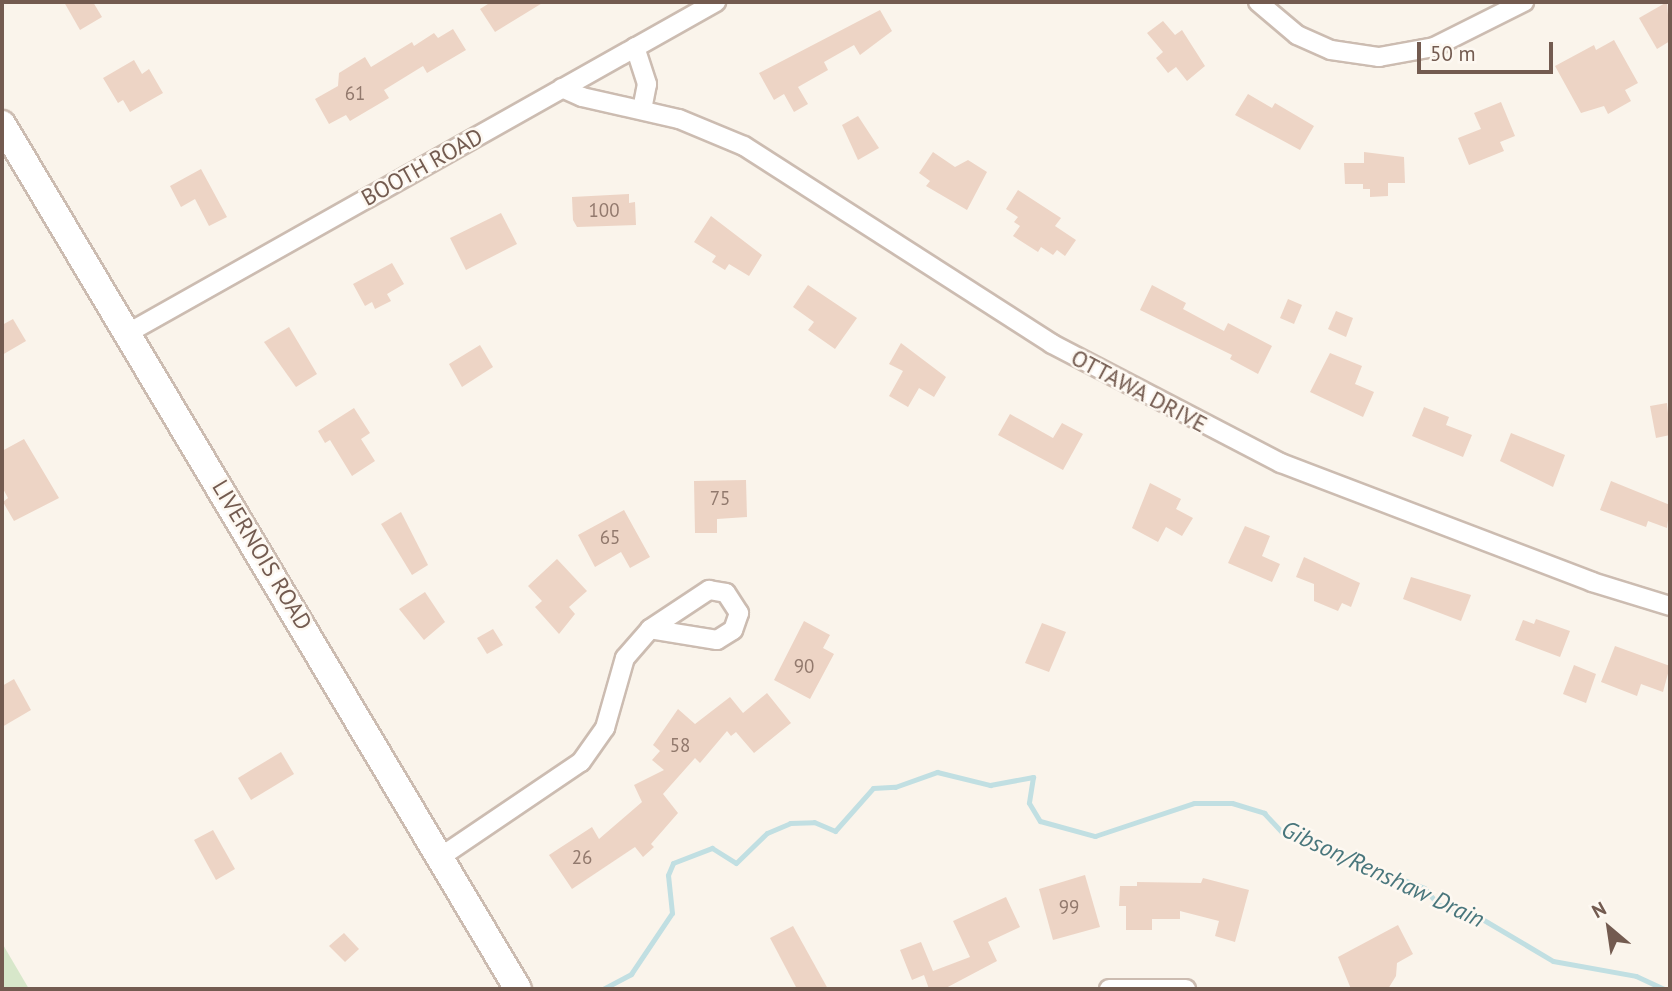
<!DOCTYPE html>
<html>
<head>
<meta charset="utf-8">
<style>
  body { margin:0 }
  #map { position:relative; width:1672px; height:991px; overflow:hidden; background:#faf4eb; font-family:"PT Sans",sans-serif }
  div>[style] { position:absolute }
  .green>* { inset:0; background:#d7e7ca }
  .stream>* { height:5px; margin:-2.5px; padding:0 2.5px; transform-origin:2.5px; border-radius:2.5px; background:#c1dfe2 }
  .building>* { inset:0; background:#edd4c5 }
  .roads { filter:drop-shadow(2px 0 #ccbcb1) drop-shadow(-2px 0 #ccbcb1) drop-shadow(0 2px #ccbcb1) drop-shadow(0 -2px #ccbcb1) }
  .street>* { height:18px; margin:-9px; padding:0 9px; transform-origin:9px; border-radius:9px; background:#fff }
  .secondary>* { height:26px; margin:-13px; padding:0 13px; transform-origin:13px; border-radius:13px; background:#fff }
  span { translate:-50% -50%; white-space:nowrap; text-align:center; line-height:1.15; -webkit-text-stroke:5px #fdf8f1; paint-order:stroke }
  .number-label { font-size:19px; color:#92796d }
  .number-label span { -webkit-text-stroke-width:0 }
  .street-label { font-size:23px; color:#735b50 }
  .water-label { font-size:24px; color:#49767c; font-style:italic }
  .frame { position:absolute; inset:0; border:4px solid #735b50; pointer-events:none }
  .north { position:absolute; left:1574px; top:893px; width:70px; height:70px; -webkit-text-stroke:5px #fdf8f1; paint-order:stroke; rotate:331deg; font-size:19px; font-weight:700; line-height:28px; text-align:center; color:#735b50 }
  .north::after { content:''; display:block; margin:auto; width:24px; height:32px; background:#735b50; clip-path:polygon(50% 0,100% 100%,50% 72%,0 100%) }
  .scale { position:absolute; left:1417px; top:42px; width:136px; height:32px; box-sizing:border-box; border:4px solid #735b50; border-top:0; padding-left:9px; font-size:21px; line-height:24px; white-space:nowrap; color:#735b50; -webkit-text-stroke:5px #fdf8f1; paint-order:stroke }
</style>
</head>
<body>
<div id="map">
  <div class="green">
    <div style="clip-path:polygon(2px 943px,29px 989px,2px 989px)"></div>
  </div>
  <div class="stream">
    <div style="left:603px;top:989px;width:32px;rotate:-28deg"></div>
    <div style="left:631px;top:974px;width:73px;rotate:-56.1deg"></div>
    <div style="left:672px;top:913px;width:38px;rotate:-96deg"></div>
    <div style="left:668px;top:875px;width:13px;rotate:-67deg"></div>
    <div style="left:673px;top:863px;width:42px;rotate:-21deg"></div>
    <div style="left:712px;top:848px;width:28px;rotate:32deg"></div>
    <div style="left:736px;top:863px;width:43px;rotate:-44.1deg"></div>
    <div style="left:767px;top:833px;width:25px;rotate:-23deg"></div>
    <div style="left:790px;top:823px;width:24px;rotate:-2deg"></div>
    <div style="left:814px;top:822px;width:23px;rotate:23deg"></div>
    <div style="left:835px;top:831px;width:57px;rotate:-48.5deg"></div>
    <div style="left:873px;top:788px;width:22px;rotate:-3deg"></div>
    <div style="left:895px;top:787px;width:45px;rotate:-19.7deg"></div>
    <div style="left:937px;top:772px;width:55px;rotate:13.8deg"></div>
    <div style="left:990px;top:785px;width:44px;rotate:-10.5deg"></div>
    <div style="left:1033px;top:777px;width:26px;rotate:99deg"></div>
    <div style="left:1029px;top:803px;width:21px;rotate:59deg"></div>
    <div style="left:1040px;top:821px;width:57px;rotate:15.3deg"></div>
    <div style="left:1095px;top:836px;width:104px;rotate:-18.4deg"></div>
    <div style="left:1194px;top:803px;width:38px"></div>
    <div style="left:1232px;top:803px;width:34px;rotate:17deg"></div>
    <div style="left:1264px;top:813px;width:26px;rotate:47deg"></div>
    <div style="left:1282px;top:832px;width:153px;rotate:21.5deg"></div>
    <div style="left:1424px;top:888px;width:23px;rotate:49deg"></div>
    <div style="left:1439px;top:905px;width:40px;rotate:16deg"></div>
    <div style="left:1477px;top:916px;width:88px;rotate:30.6deg"></div>
    <div style="left:1553px;top:961px;width:84px;rotate:10.2deg"></div>
    <div style="left:1636px;top:976px;width:31px;rotate:25deg"></div>
  </div>
  <div class="building">
    <div style="clip-path:polygon(64px 2px,93px 2px,102px 17px,80px 30px)"></div>
    <div style="clip-path:polygon(491px 2px,544px 2px,495px 32px,480px 9px)"></div>
    <div style="clip-path:polygon(1667px 2px,1670px 41px,1657px 49px,1639px 18px)"></div>
    <div style="clip-path:polygon(880px 10px,892px 31px,860px 55px,854px 45px,824px 62px,828px 70px,798px 87px,808px 104px,794px 112px,784px 94px,774px 100px,759px 73px)"></div>
    <div style="clip-path:polygon(1163px 21px,1175px 35px,1182px 30px,1205px 66px,1187px 81px,1176px 67px,1168px 73px,1156px 58px,1163px 52px,1147px 33px)"></div>
    <div style="clip-path:polygon(453px 29px,466px 50px,427px 73px,423px 66px,384px 90px,389px 98px,350px 121px,346px 115px,329px 124px,315px 99px,338px 86px,339px 73px,365px 57px,371px 67px,412px 42px,414px 46px,434px 33px,438px 38px)"></div>
    <div style="clip-path:polygon(1614px 40px,1638px 83px,1625px 90px,1631px 101px,1608px 114px,1604px 106px,1581px 113px,1555px 66px,1594px 45px,1596px 50px)"></div>
    <div style="clip-path:polygon(134px 60px,142px 74px,149px 69px,163px 93px,130px 112px,123px 100px,118px 103px,103px 78px)"></div>
    <div style="clip-path:polygon(1248px 94px,1272px 108px,1275px 103px,1314px 126px,1300px 150px,1235px 115px)"></div>
    <div style="clip-path:polygon(1501px 102px,1515px 136px,1500px 142px,1504px 151px,1469px 165px,1458px 138px,1481px 129px,1474px 113px)"></div>
    <div style="clip-path:polygon(858px 116px,879px 148px,858px 160px,842px 125px)"></div>
    <div style="clip-path:polygon(933px 152px,955px 167px,968px 160px,987px 172px,967px 210px,926px 186px,930px 181px,919px 173px)"></div>
    <div style="clip-path:polygon(1364px 152px,1404px 157px,1405px 183px,1388px 183px,1388px 196px,1370px 197px,1370px 189px,1363px 189px,1363px 184px,1345px 184px,1344px 163px,1364px 163px)"></div>
    <div style="clip-path:polygon(201px 169px,227px 217px,209px 226px,195px 199px,181px 207px,170px 186px)"></div>
    <div style="clip-path:polygon(1018px 190px,1061px 218px,1055px 226px,1076px 240px,1065px 256px,1057px 250px,1053px 255px,1041px 247px,1038px 252px,1013px 236px,1020px 226px,1014px 222px,1018px 217px,1006px 209px)"></div>
    <div style="clip-path:polygon(629px 194px,629px 203px,635px 202px,636px 225px,577px 227px,573px 220px,572px 197px)"></div>
    <div style="clip-path:polygon(501px 213px,517px 244px,466px 270px,450px 238px)"></div>
    <div style="clip-path:polygon(711px 216px,762px 255px,749px 276px,729px 264px,725px 270px,712px 262px,716px 256px,694px 242px)"></div>
    <div style="clip-path:polygon(392px 263px,404px 284px,387px 294px,391px 301px,375px 309px,372px 302px,365px 306px,353px 284px)"></div>
    <div style="clip-path:polygon(808px 285px,857px 318px,835px 349px,808px 330px,814px 322px,793px 307px)"></div>
    <div style="clip-path:polygon(1152px 285px,1186px 303px,1183px 309px,1224px 331px,1228px 323px,1272px 346px,1258px 374px,1230px 359px,1232px 355px,1140px 310px)"></div>
    <div style="clip-path:polygon(1288px 299px,1302px 305px,1294px 324px,1280px 318px)"></div>
    <div style="clip-path:polygon(1336px 311px,1353px 318px,1346px 337px,1328px 329px)"></div>
    <div style="clip-path:polygon(13px 319px,26px 341px,2px 355px,2px 325px)"></div>
    <div style="clip-path:polygon(289px 327px,317px 374px,296px 387px,264px 342px)"></div>
    <div style="clip-path:polygon(901px 343px,946px 377px,934px 397px,919px 388px,908px 407px,889px 396px,903px 371px,889px 364px)"></div>
    <div style="clip-path:polygon(480px 345px,493px 367px,462px 387px,449px 364px)"></div>
    <div style="clip-path:polygon(1330px 353px,1362px 366px,1355px 384px,1374px 392px,1363px 417px,1310px 392px)"></div>
    <div style="clip-path:polygon(1667px 403px,1670px 435px,1656px 438px,1650px 406px)"></div>
    <div style="clip-path:polygon(1424px 407px,1449px 417px,1446px 425px,1472px 435px,1463px 457px,1412px 436px)"></div>
    <div style="clip-path:polygon(354px 408px,370px 433px,361px 439px,375px 461px,352px 476px,330px 440px,325px 443px,318px 431px)"></div>
    <div style="clip-path:polygon(1010px 414px,1053px 438px,1062px 423px,1083px 434px,1063px 470px,998px 435px)"></div>
    <div style="clip-path:polygon(1511px 433px,1565px 455px,1553px 487px,1500px 461px)"></div>
    <div style="clip-path:polygon(24px 439px,59px 498px,14px 521px,3px 502px,8px 498px,2px 487px,2px 451px)"></div>
    <div style="clip-path:polygon(746px 480px,747px 517px,717px 519px,717px 533px,695px 533px,694px 481px)"></div>
    <div style="clip-path:polygon(1611px 481px,1670px 505px,1667px 528px,1648px 521px,1646px 527px,1600px 510px)"></div>
    <div style="clip-path:polygon(1150px 483px,1181px 499px,1176px 509px,1193px 518px,1182px 536px,1166px 527px,1158px 542px,1132px 528px)"></div>
    <div style="clip-path:polygon(624px 510px,650px 557px,630px 568px,621px 552px,595px 567px,578px 535px)"></div>
    <div style="clip-path:polygon(401px 512px,428px 565px,412px 575px,381px 524px)"></div>
    <div style="clip-path:polygon(1245px 526px,1270px 536px,1262px 556px,1280px 564px,1272px 582px,1228px 563px)"></div>
    <div style="clip-path:polygon(1304px 557px,1360px 583px,1351px 607px,1342px 603px,1338px 611px,1314px 601px,1314px 584px,1296px 577px)"></div>
    <div style="clip-path:polygon(557px 559px,587px 591px,569px 607px,575px 614px,559px 634px,535px 607px,542px 601px,528px 586px)"></div>
    <div style="clip-path:polygon(1411px 577px,1471px 595px,1461px 621px,1403px 599px)"></div>
    <div style="clip-path:polygon(425px 592px,445px 622px,424px 640px,399px 609px)"></div>
    <div style="clip-path:polygon(1536px 619px,1570px 631px,1560px 657px,1515px 640px,1523px 620px,1534px 624px)"></div>
    <div style="clip-path:polygon(804px 621px,830px 635px,823px 648px,834px 654px,810px 699px,774px 680px)"></div>
    <div style="clip-path:polygon(1042px 623px,1066px 632px,1049px 672px,1025px 663px)"></div>
    <div style="clip-path:polygon(493px 629px,503px 645px,487px 654px,477px 638px)"></div>
    <div style="clip-path:polygon(1615px 646px,1670px 666px,1663px 692px,1641px 684px,1637px 696px,1601px 682px)"></div>
    <div style="clip-path:polygon(1574px 665px,1596px 674px,1586px 703px,1563px 694px)"></div>
    <div style="clip-path:polygon(14px 679px,31px 710px,2px 727px,2px 686px)"></div>
    <div style="clip-path:polygon(767px 693px,791px 723px,754px 753px,736px 732px,731px 736px,727px 731px,700px 763px,695px 758px,663px 794px,678px 813px,651px 844px,654px 847px,643px 857px,635px 847px,572px 889px,549px 855px,592px 827px,599px 839px,642px 802px,634px 785px,664px 770px,652px 760px,660px 751px,653px 745px,678px 709px,695px 724px,730px 697px,743px 713px)"></div>
    <div style="clip-path:polygon(281px 752px,294px 774px,251px 800px,238px 778px)"></div>
    <div style="clip-path:polygon(213px 830px,235px 869px,216px 880px,194px 840px)"></div>
    <div style="clip-path:polygon(1085px 875px,1100px 927px,1053px 940px,1039px 889px)"></div>
    <div style="clip-path:polygon(1203px 878px,1249px 890px,1235px 942px,1215px 936px,1219px 921px,1180px 911px,1180px 919px,1152px 919px,1152px 930px,1126px 930px,1126px 906px,1119px 906px,1120px 886px,1137px 886px,1137px 882px,1201px 883px)"></div>
    <div style="clip-path:polygon(1006px 897px,1020px 927px,988px 942px,997px 961px,944px 989px,929px 989px,924px 975px,912px 980px,900px 950px,921px 942px,933px 971px,970px 957px,953px 921px)"></div>
    <div style="clip-path:polygon(1398px 925px,1413px 954px,1397px 963px,1396px 976px,1388px 989px,1351px 989px,1338px 957px)"></div>
    <div style="clip-path:polygon(793px 926px,828px 989px,797px 989px,770px 938px)"></div>
    <div style="clip-path:polygon(344px 933px,359px 949px,345px 962px,329px 946px)"></div>
  </div>
  <div class="roads">
    <div class="street">
      <div style="left:1258px;top:2px;width:51px;rotate:40.2deg"></div>
      <div style="left:1297px;top:35px;width:37px;rotate:24deg"></div>
      <div style="left:1331px;top:50px;width:49px;rotate:8.3deg"></div>
      <div style="left:1379px;top:57px;width:56px;rotate:-10.3deg"></div>
      <div style="left:1434px;top:47px;width:101px;rotate:-26.6deg"></div>
      <div style="left:635px;top:47px;width:39px;rotate:72deg"></div>
      <div style="left:647px;top:84px;width:25px;rotate:101deg"></div>
      <div style="left:562px;top:88px;width:22px;rotate:24deg"></div>
      <div style="left:582px;top:97px;width:99px;rotate:12.8deg"></div>
      <div style="left:679px;top:119px;width:70px;rotate:22.6deg"></div>
      <div style="left:744px;top:146px;width:366px;rotate:32.7deg"></div>
      <div style="left:1052px;top:344px;width:258px;rotate:27.5deg"></div>
      <div style="left:1281px;top:463px;width:333px;rotate:20.9deg"></div>
      <div style="left:1592px;top:582px;width:82px;rotate:17.1deg"></div>
      <div style="left:128px;top:333px;width:675px;rotate:-29.38deg"></div>
      <div style="left:439px;top:858px;width:171px;rotate:-34.1deg"></div>
      <div style="left:581px;top:762px;width:42px;rotate:-54.8deg"></div>
      <div style="left:605px;top:728px;width:73px;rotate:-74.1deg"></div>
      <div style="left:625px;top:658px;width:38px;rotate:-49deg"></div>
      <div style="left:650px;top:629px;width:71px;rotate:-33.5deg"></div>
      <div style="left:709px;top:590px;width:17px;rotate:10deg"></div>
      <div style="left:726px;top:593px;width:24px;rotate:57deg"></div>
      <div style="left:739px;top:613px;width:18px;rotate:109deg"></div>
      <div style="left:733px;top:630px;width:19px;rotate:148deg"></div>
      <div style="left:717px;top:640px;width:68px;rotate:-170.7deg"></div>
      <div style="left:1109px;top:989px;width:77px"></div>
    </div>
    <div class="secondary">
      <div style="left:2px;top:124px;width:1007px;rotate:59.18deg"></div>
    </div>
  </div>
  <div class="number-label">
    <span style="left:355px;top:94px">61</span>
    <span style="left:604px;top:211px">100</span>
    <span style="left:720px;top:499px">75</span>
    <span style="left:610px;top:538px">65</span>
    <span style="left:804px;top:667px">90</span>
    <span style="left:680px;top:746px">58</span>
    <span style="left:582px;top:858px">26</span>
    <span style="left:1069px;top:908px">99</span>
  </div>
  <div class="street-label">
    <span style="left:422px;top:167px;rotate:-29deg">BOOTH ROAD</span>
    <span style="left:1139px;top:391px;rotate:28deg">OTTAWA DRIVE</span>
    <span style="left:262px;top:555px;rotate:59deg">LIVERNOIS ROAD</span>
  </div>
  <div class="water-label">
    <span style="left:1383px;top:874px;rotate:25deg">Gibson/Renshaw Drain</span>
  </div>
  <div class="frame"></div>
  <div class="north">N</div>
  <div class="scale">50 m</div>
</div>
</body>
</html>
